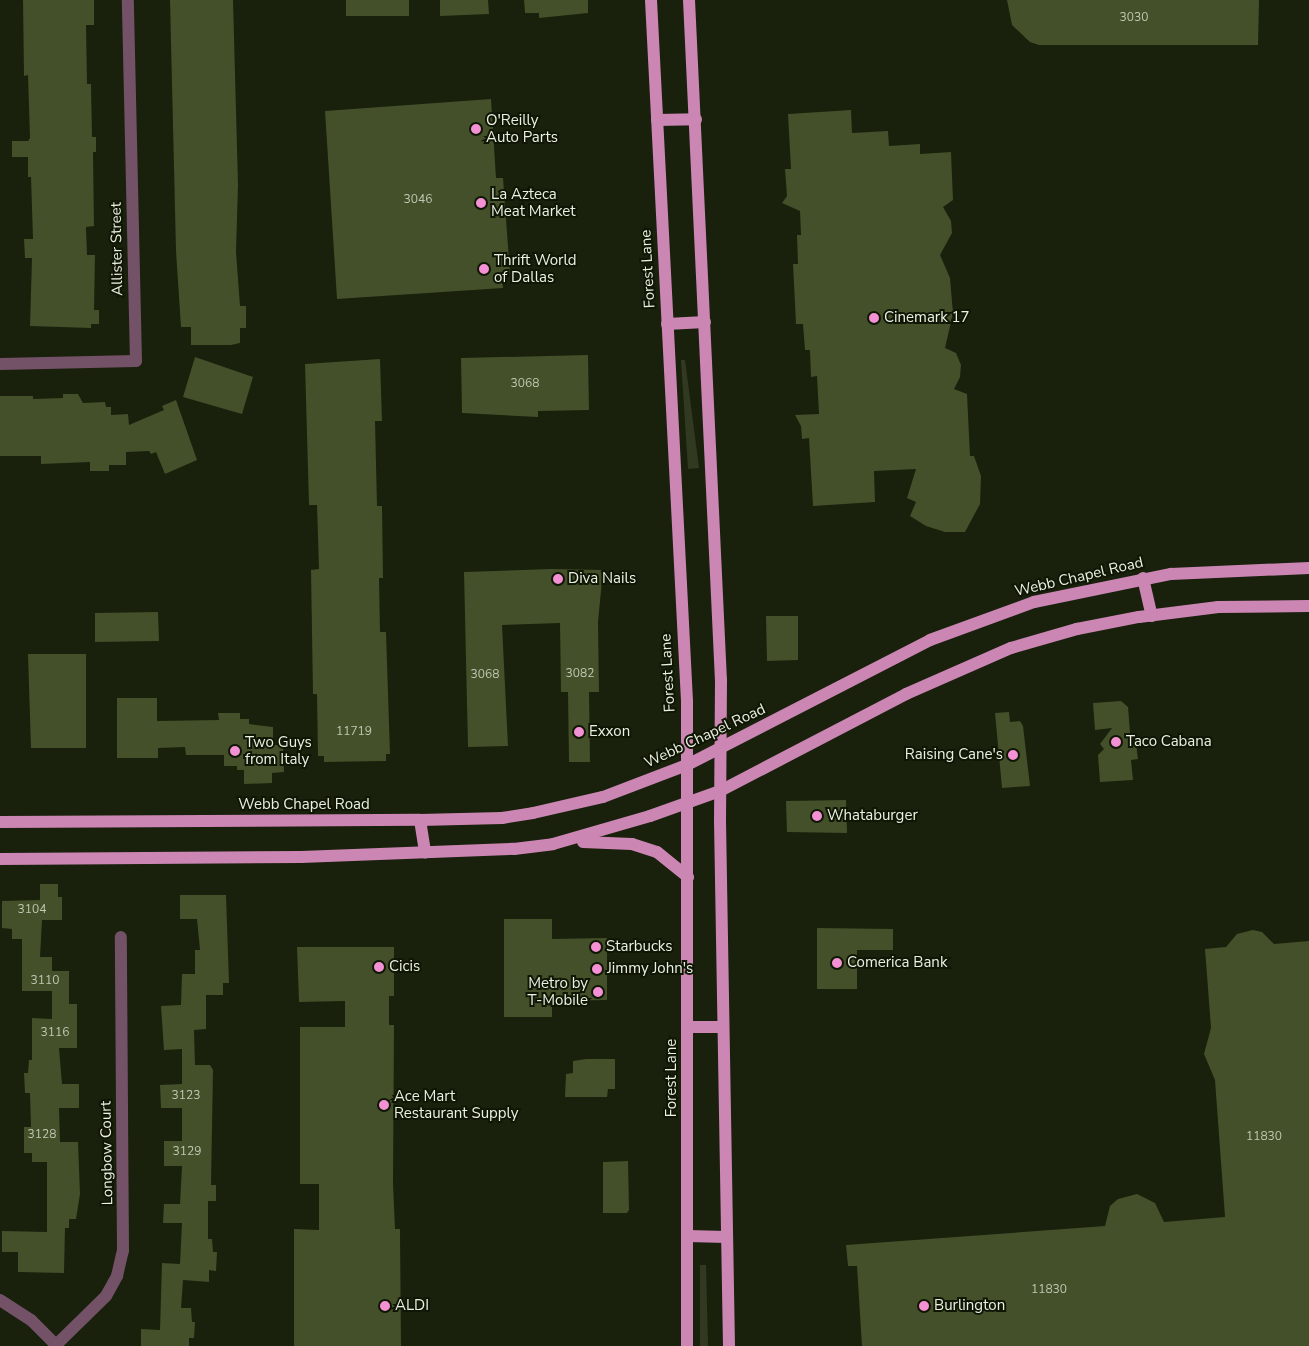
<!DOCTYPE html>
<html>
<head>
<meta charset="utf-8">
<style>
  body { margin:0 }
  #map { position:relative; width:1309px; height:1346px; overflow:hidden; background:#19200c; font-family:"Nunito Sans",sans-serif }
  div>[style] { position:absolute }
  .green>* { inset:0; background:#313a20 }
  .building>* { inset:0; background:#435029 }
  .minor>* { height:12px; margin:-6px; padding:0 6px; transform-origin:6px; border-radius:6px; background:#735268 }
  .major>* { height:12px; margin:-6px; padding:0 6px; transform-origin:6px; border-radius:6px; background:#cb86b4 }
  .dots>* { width:14px; height:14px; translate:-50% -50%; box-sizing:border-box; border:2px solid #101604; border-radius:50% }
  span { translate:-50% -50%; white-space:nowrap; text-align:center; line-height:1.15; -webkit-text-stroke:4px #101604; paint-order:stroke }
  .number-label { font-size:12px; color:#c0c8b4 }
  .number-label span { -webkit-text-stroke-width:0 }
  .poi-label { font-size:15px; color:#eaf0e2 }
  .left { translate:0 -50%; text-align:left }
  .right { translate:-100% -50%; text-align:right }
  .street-label { font-size:15px; color:#eaf0e2 }
</style>
</head>
<body>
<div id="map">
  <div class="green">
    <div style="clip-path:polygon(681px 360px,685px 360px,699px 468px,688px 469px)"></div>
    <div style="clip-path:polygon(700px 1265px,706px 1265px,708px 1346px,700px 1346px)"></div>
  </div>
  <div class="building">
    <div style="clip-path:polygon(23px 0,94px 0,94px 25px,86px 25px,87px 84px,91px 84px,92px 137px,96px 137px,96px 152px,93px 152px,94px 226px,86px 227px,87px 255px,95px 255px,94px 310px,99px 310px,99px 324px,91px 324px,91px 328px,30px 326px,32px 258px,25px 258px,24px 239px,33px 239px,31px 177px,28px 177px,28px 157px,12px 157px,12px 141px,28px 141px,30px 138px,28px 75px,24px 76px)"></div>
    <div style="clip-path:polygon(170px 0,233px 0,238px 185px,236px 252px,240px 306px,246px 306px,246px 328px,240px 328px,240px 343px,231px 345px,191px 345px,191px 327px,181px 327px,176px 251px)"></div>
    <div style="clip-path:polygon(346px 0,409px 0,409px 16px,346px 16px)"></div>
    <div style="clip-path:polygon(440px 0,488px 0,489px 14px,440px 16px)"></div>
    <div style="clip-path:polygon(524px 0,588px 0,588px 13px,539px 18px,539px 13px,525px 13px)"></div>
    <div style="clip-path:polygon(1007px 0,1259px 0,1258px 45px,1039px 45px,1030px 42px,1012px 25px)"></div>
    <div style="clip-path:polygon(491px 99px,496px 178px,503px 178px,510px 274px,502px 275px,503px 288px,337px 299px,325px 111px)"></div>
    <div style="clip-path:polygon(851px 110px,852px 133px,888px 131px,889px 146px,920px 144px,920px 154px,951px 152px,953px 200px,943px 207px,951px 221px,952px 233px,940px 255px,950px 278px,953px 313px,945px 348px,956px 353px,961px 365px,960px 377px,954px 389px,967px 394px,970px 456px,974px 456px,981px 476px,980px 504px,965px 532px,945px 532px,926px 526px,910px 516px,916px 502px,907px 498px,916px 469px,874px 471px,875px 502px,813px 506px,809px 438px,802px 439px,801px 426px,795px 415px,819px 414px,817px 376px,811px 377px,810px 350px,805px 350px,803px 324px,796px 324px,793px 264px,798px 264px,797px 235px,801px 235px,800px 211px,782px 203px,787px 196px,785px 169px,791px 169px,788px 114px)"></div>
    <div style="clip-path:polygon(588px 355px,589px 410px,538px 411px,538px 417px,462px 413px,461px 358px)"></div>
    <div style="clip-path:polygon(195px 357px,253px 377px,242px 414px,183px 397px)"></div>
    <div style="clip-path:polygon(380px 359px,382px 421px,375px 421px,377px 506px,382px 506px,383px 578px,379px 578px,380px 632px,386px 632px,390px 754px,386px 754px,386px 761px,324px 762px,324px 756px,318px 756px,317px 694px,313px 694px,311px 570px,319px 569px,317px 505px,309px 505px,305px 364px)"></div>
    <div style="clip-path:polygon(63px 394px,78px 394px,83px 403px,105px 402px,106px 407px,111px 407px,111px 415px,128px 414px,129px 425px,164px 410px,162px 406px,176px 400px,197px 460px,165px 474px,156px 452px,151px 454px,149px 451px,126px 452px,126px 465px,109px 465px,109px 471px,90px 471px,90px 462px,41px 464px,41px 456px,0 456px,0 396px,33px 396px,33px 399px,63px 398px)"></div>
    <div style="clip-path:polygon(551px 569px,603px 570px,598px 622px,599px 692px,589px 692px,590px 762px,569px 762px,568px 692px,561px 692px,560px 623px,502px 625px,508px 746px,468px 747px,464px 572px)"></div>
    <div style="clip-path:polygon(158px 612px,159px 641px,95px 642px,95px 613px)"></div>
    <div style="clip-path:polygon(766px 616px,798px 616px,798px 660px,767px 661px)"></div>
    <div style="clip-path:polygon(28px 654px,86px 654px,86px 748px,31px 748px)"></div>
    <div style="clip-path:polygon(117px 698px,157px 698px,157px 721px,219px 720px,218px 713px,240px 713px,240px 719px,249px 719px,249px 724px,273px 727px,273px 745px,283px 745px,284px 772px,272px 773px,272px 783px,244px 784px,244px 770px,237px 770px,237px 766px,224px 766px,224px 755px,186px 755px,185px 747px,158px 748px,158px 758px,117px 758px)"></div>
    <div style="clip-path:polygon(1121px 701px,1128px 707px,1131px 745px,1136px 744px,1138px 759px,1131px 760px,1133px 780px,1100px 782px,1098px 755px,1104px 749px,1100px 744px,1112px 728px,1095px 730px,1093px 703px)"></div>
    <div style="clip-path:polygon(1009px 712px,1010px 722px,1020px 721px,1023px 726px,1030px 786px,1002px 788px,995px 713px)"></div>
    <div style="clip-path:polygon(846px 800px,847px 833px,787px 832px,786px 801px)"></div>
    <div style="clip-path:polygon(40px 884px,58px 884px,58px 897px,62px 897px,62px 920px,42px 920px,40px 957px,52px 957px,52px 971px,69px 971px,69px 1004px,77px 1004px,77px 1048px,59px 1048px,62px 1084px,79px 1084px,79px 1108px,59px 1108px,60px 1142px,78px 1142px,80px 1194px,76px 1219px,69px 1219px,69px 1228px,65px 1228px,64px 1273px,18px 1272px,18px 1252px,2px 1252px,2px 1231px,47px 1232px,47px 1162px,32px 1162px,32px 1153px,24px 1153px,24px 1127px,31px 1127px,30px 1093px,25px 1093px,24px 1073px,28px 1073px,29px 1060px,32px 1060px,32px 1018px,52px 1019px,52px 991px,22px 991px,22px 939px,12px 939px,12px 929px,2px 928px,2px 901px,40px 900px)"></div>
    <div style="clip-path:polygon(180px 895px,226px 895px,229px 983px,223px 983px,223px 995px,206px 995px,206px 1029px,194px 1030px,195px 1065px,210px 1065px,213px 1070px,211px 1185px,216px 1185px,216px 1201px,208px 1201px,208px 1239px,212px 1239px,213px 1252px,217px 1252px,216px 1271px,209px 1270px,209px 1282px,183px 1280px,181px 1308px,191px 1308px,192px 1322px,195px 1322px,194px 1338px,189px 1338px,189px 1346px,141px 1346px,141px 1329px,160px 1330px,162px 1263px,180px 1264px,182px 1223px,163px 1223px,164px 1204px,180px 1204px,182px 1166px,164px 1166px,164px 1141px,182px 1141px,182px 1108px,161px 1108px,160px 1085px,182px 1084px,182px 1049px,164px 1050px,161px 1006px,181px 1005px,182px 974px,195px 974px,195px 950px,200px 950px,197px 919px,180px 919px)"></div>
    <div style="clip-path:polygon(504px 919px,552px 919px,552px 939px,607px 938px,607px 1000px,552px 1001px,552px 1017px,504px 1017px)"></div>
    <div style="clip-path:polygon(817px 928px,893px 929px,893px 950px,857px 950px,857px 989px,817px 989px)"></div>
    <div style="clip-path:polygon(1253px 930px,1262px 932px,1274px 944px,1309px 941px,1309px 1346px,862px 1346px,857px 1266px,848px 1266px,846px 1245px,1105px 1226px,1110px 1206px,1118px 1199px,1137px 1194px,1155px 1203px,1164px 1222px,1225px 1217px,1215px 1080px,1204px 1054px,1211px 1028px,1205px 949px,1226px 947px,1237px 934px)"></div>
    <div style="clip-path:polygon(297px 947px,394px 947px,394px 996px,389px 996px,389px 1025px,394px 1025px,393px 1183px,395px 1229px,400px 1229px,401px 1346px,294px 1346px,294px 1229px,319px 1230px,319px 1184px,300px 1184px,300px 1027px,345px 1027px,345px 1001px,299px 1002px)"></div>
    <div style="clip-path:polygon(586px 1059px,615px 1059px,615px 1089px,608px 1089px,607px 1097px,565px 1097px,566px 1074px,573px 1073px,573px 1061px)"></div>
    <div style="clip-path:polygon(628px 1161px,629px 1210px,627px 1213px,603px 1213px,603px 1162px)"></div>
  </div>
  <div class="minor">
    <div style="left:0;top:364px;width:136px;rotate:-1.3deg"></div>
    <div style="left:136px;top:361px;width:361px;rotate:-91.3deg"></div>
    <div style="left:0;top:1300px;width:37px;rotate:33deg"></div>
    <div style="left:31px;top:1320px;width:37px;rotate:45deg"></div>
    <div style="left:56px;top:1345px;width:70px;rotate:-44.4deg"></div>
    <div style="left:106px;top:1296px;width:23px;rotate:-61deg"></div>
    <div style="left:117px;top:1276px;width:26px;rotate:-77deg"></div>
    <div style="left:123px;top:1251px;width:314px;rotate:-90.4deg"></div>
  </div>
  <div class="major">
    <div style="left:651px;top:0;width:702px;rotate:87.06deg"></div>
    <div style="left:687px;top:701px;width:645px;rotate:90deg"></div>
    <div style="left:689px;top:0;width:681px;rotate:87.31deg"></div>
    <div style="left:721px;top:680px;width:141px;rotate:90.4deg"></div>
    <div style="left:720px;top:821px;width:525px;rotate:89.02deg"></div>
    <div style="left:657px;top:120px;width:39px;rotate:-1deg"></div>
    <div style="left:667px;top:324px;width:38px;rotate:-3deg"></div>
    <div style="left:1143px;top:578px;width:39px;rotate:77deg"></div>
    <div style="left:420px;top:820px;width:33px;rotate:81deg"></div>
    <div style="left:0;top:822px;width:420px;rotate:-0.3deg"></div>
    <div style="left:420px;top:820px;width:82px;rotate:-1.4deg"></div>
    <div style="left:502px;top:818px;width:31px;rotate:-9deg"></div>
    <div style="left:533px;top:813px;width:72px;rotate:-12.9deg"></div>
    <div style="left:603px;top:797px;width:90px;rotate:-20.9deg"></div>
    <div style="left:687px;top:765px;width:273px;rotate:-27.2deg"></div>
    <div style="left:930px;top:640px;width:111px;rotate:-20.1deg"></div>
    <div style="left:1034px;top:602px;width:140px;rotate:-11.6deg"></div>
    <div style="left:1171px;top:574px;width:138px;rotate:-2.5deg"></div>
    <div style="left:583px;top:842px;width:49px;rotate:2.3deg"></div>
    <div style="left:632px;top:844px;width:26px;rotate:18deg"></div>
    <div style="left:657px;top:852px;width:40px;rotate:39deg"></div>
    <div style="left:0;top:859px;width:301px;rotate:-0.4deg"></div>
    <div style="left:301px;top:857px;width:213px;rotate:-2.2deg"></div>
    <div style="left:514px;top:849px;width:39px;rotate:-7deg"></div>
    <div style="left:553px;top:844px;width:101px;rotate:-16.1deg"></div>
    <div style="left:650px;top:816px;width:74px;rotate:-19.7deg"></div>
    <div style="left:720px;top:791px;width:210px;rotate:-27.5deg"></div>
    <div style="left:906px;top:694px;width:115px;rotate:-23.7deg"></div>
    <div style="left:1011px;top:648px;width:69px;rotate:-16.1deg"></div>
    <div style="left:1077px;top:629px;width:63px;rotate:-11deg"></div>
    <div style="left:1139px;top:617px;width:80px;rotate:-7.2deg"></div>
    <div style="left:1218px;top:607px;width:91px;rotate:-0.6deg"></div>
    <div style="left:688px;top:1027px;width:35px"></div>
    <div style="left:687px;top:1236px;width:40px;rotate:1.4deg"></div>
  </div>
  <div class="dots">
    <div style="left:476px;top:129px;background:#f491d4"></div>
    <div style="left:481px;top:203px;background:#f491d4"></div>
    <div style="left:484px;top:269px;background:#f491d4"></div>
    <div style="left:874px;top:318px;background:#f491d4"></div>
    <div style="left:558px;top:579px;background:#f491d4"></div>
    <div style="left:579px;top:732px;background:#f491d4"></div>
    <div style="left:1116px;top:742px;background:#f491d4"></div>
    <div style="left:235px;top:751px;background:#f491d4"></div>
    <div style="left:1013px;top:755px;background:#f491d4"></div>
    <div style="left:817px;top:816px;background:#f491d4"></div>
    <div style="left:596px;top:947px;background:#f491d4"></div>
    <div style="left:837px;top:963px;background:#f491d4"></div>
    <div style="left:379px;top:967px;background:#f491d4"></div>
    <div style="left:597px;top:969px;background:#f491d4"></div>
    <div style="left:598px;top:992px;background:#f491d4"></div>
    <div style="left:384px;top:1105px;background:#f491d4"></div>
    <div style="left:385px;top:1306px;background:#f491d4"></div>
    <div style="left:924px;top:1306px;background:#f491d4"></div>
  </div>
  <div class="number-label">
    <span style="left:1134px;top:18px">3030</span>
    <span style="left:418px;top:200px">3046</span>
    <span style="left:525px;top:384px">3068</span>
    <span style="left:580px;top:674px">3082</span>
    <span style="left:485px;top:675px">3068</span>
    <span style="left:354px;top:732px">11719</span>
    <span style="left:32px;top:910px">3104</span>
    <span style="left:45px;top:981px">3110</span>
    <span style="left:55px;top:1033px">3116</span>
    <span style="left:186px;top:1096px">3123</span>
    <span style="left:42px;top:1135px">3128</span>
    <span style="left:1264px;top:1137px">11830</span>
    <span style="left:187px;top:1152px">3129</span>
    <span style="left:1049px;top:1290px">11830</span>
  </div>
  <div class="poi-label">
    <span class="left" style="left:486px;top:129px">O'Reilly<br>Auto Parts</span>
    <span class="left" style="left:491px;top:203px">La Azteca<br>Meat Market</span>
    <span class="left" style="left:494px;top:269px">Thrift World<br>of Dallas</span>
    <span class="left" style="left:884px;top:318px">Cinemark 17</span>
    <span class="left" style="left:568px;top:579px">Diva Nails</span>
    <span class="left" style="left:589px;top:732px">Exxon</span>
    <span class="left" style="left:245px;top:751px">Two Guys<br>from Italy</span>
    <span class="left" style="left:1126px;top:742px">Taco Cabana</span>
    <span class="right" style="left:1003px;top:755px">Raising Cane's</span>
    <span class="left" style="left:827px;top:816px">Whataburger</span>
    <span class="left" style="left:606px;top:947px">Starbucks</span>
    <span class="left" style="left:847px;top:963px">Comerica Bank</span>
    <span class="left" style="left:389px;top:967px">Cicis</span>
    <span class="left" style="left:607px;top:969px">Jimmy John's</span>
    <span class="right" style="left:588px;top:992px">Metro by<br>T-Mobile</span>
    <span class="left" style="left:394px;top:1105px">Ace Mart<br>Restaurant Supply</span>
    <span class="left" style="left:395px;top:1306px">ALDI</span>
    <span class="left" style="left:934px;top:1306px">Burlington</span>
  </div>
  <div class="street-label">
    <span style="left:117px;top:249px;rotate:-91deg">Allister Street</span>
    <span style="left:648px;top:269px;rotate:-93deg">Forest Lane</span>
    <span style="left:1079px;top:577px;rotate:-13deg">Webb Chapel Road</span>
    <span style="left:668px;top:673px;rotate:-93deg">Forest Lane</span>
    <span style="left:705px;top:736px;rotate:-25deg">Webb Chapel Road</span>
    <span style="left:304px;top:805px">Webb Chapel Road</span>
    <span style="left:672px;top:1078px;rotate:-90deg">Forest Lane</span>
    <span style="left:107px;top:1153px;rotate:-91deg">Longbow Court</span>
  </div>
</div>
</body>
</html>
